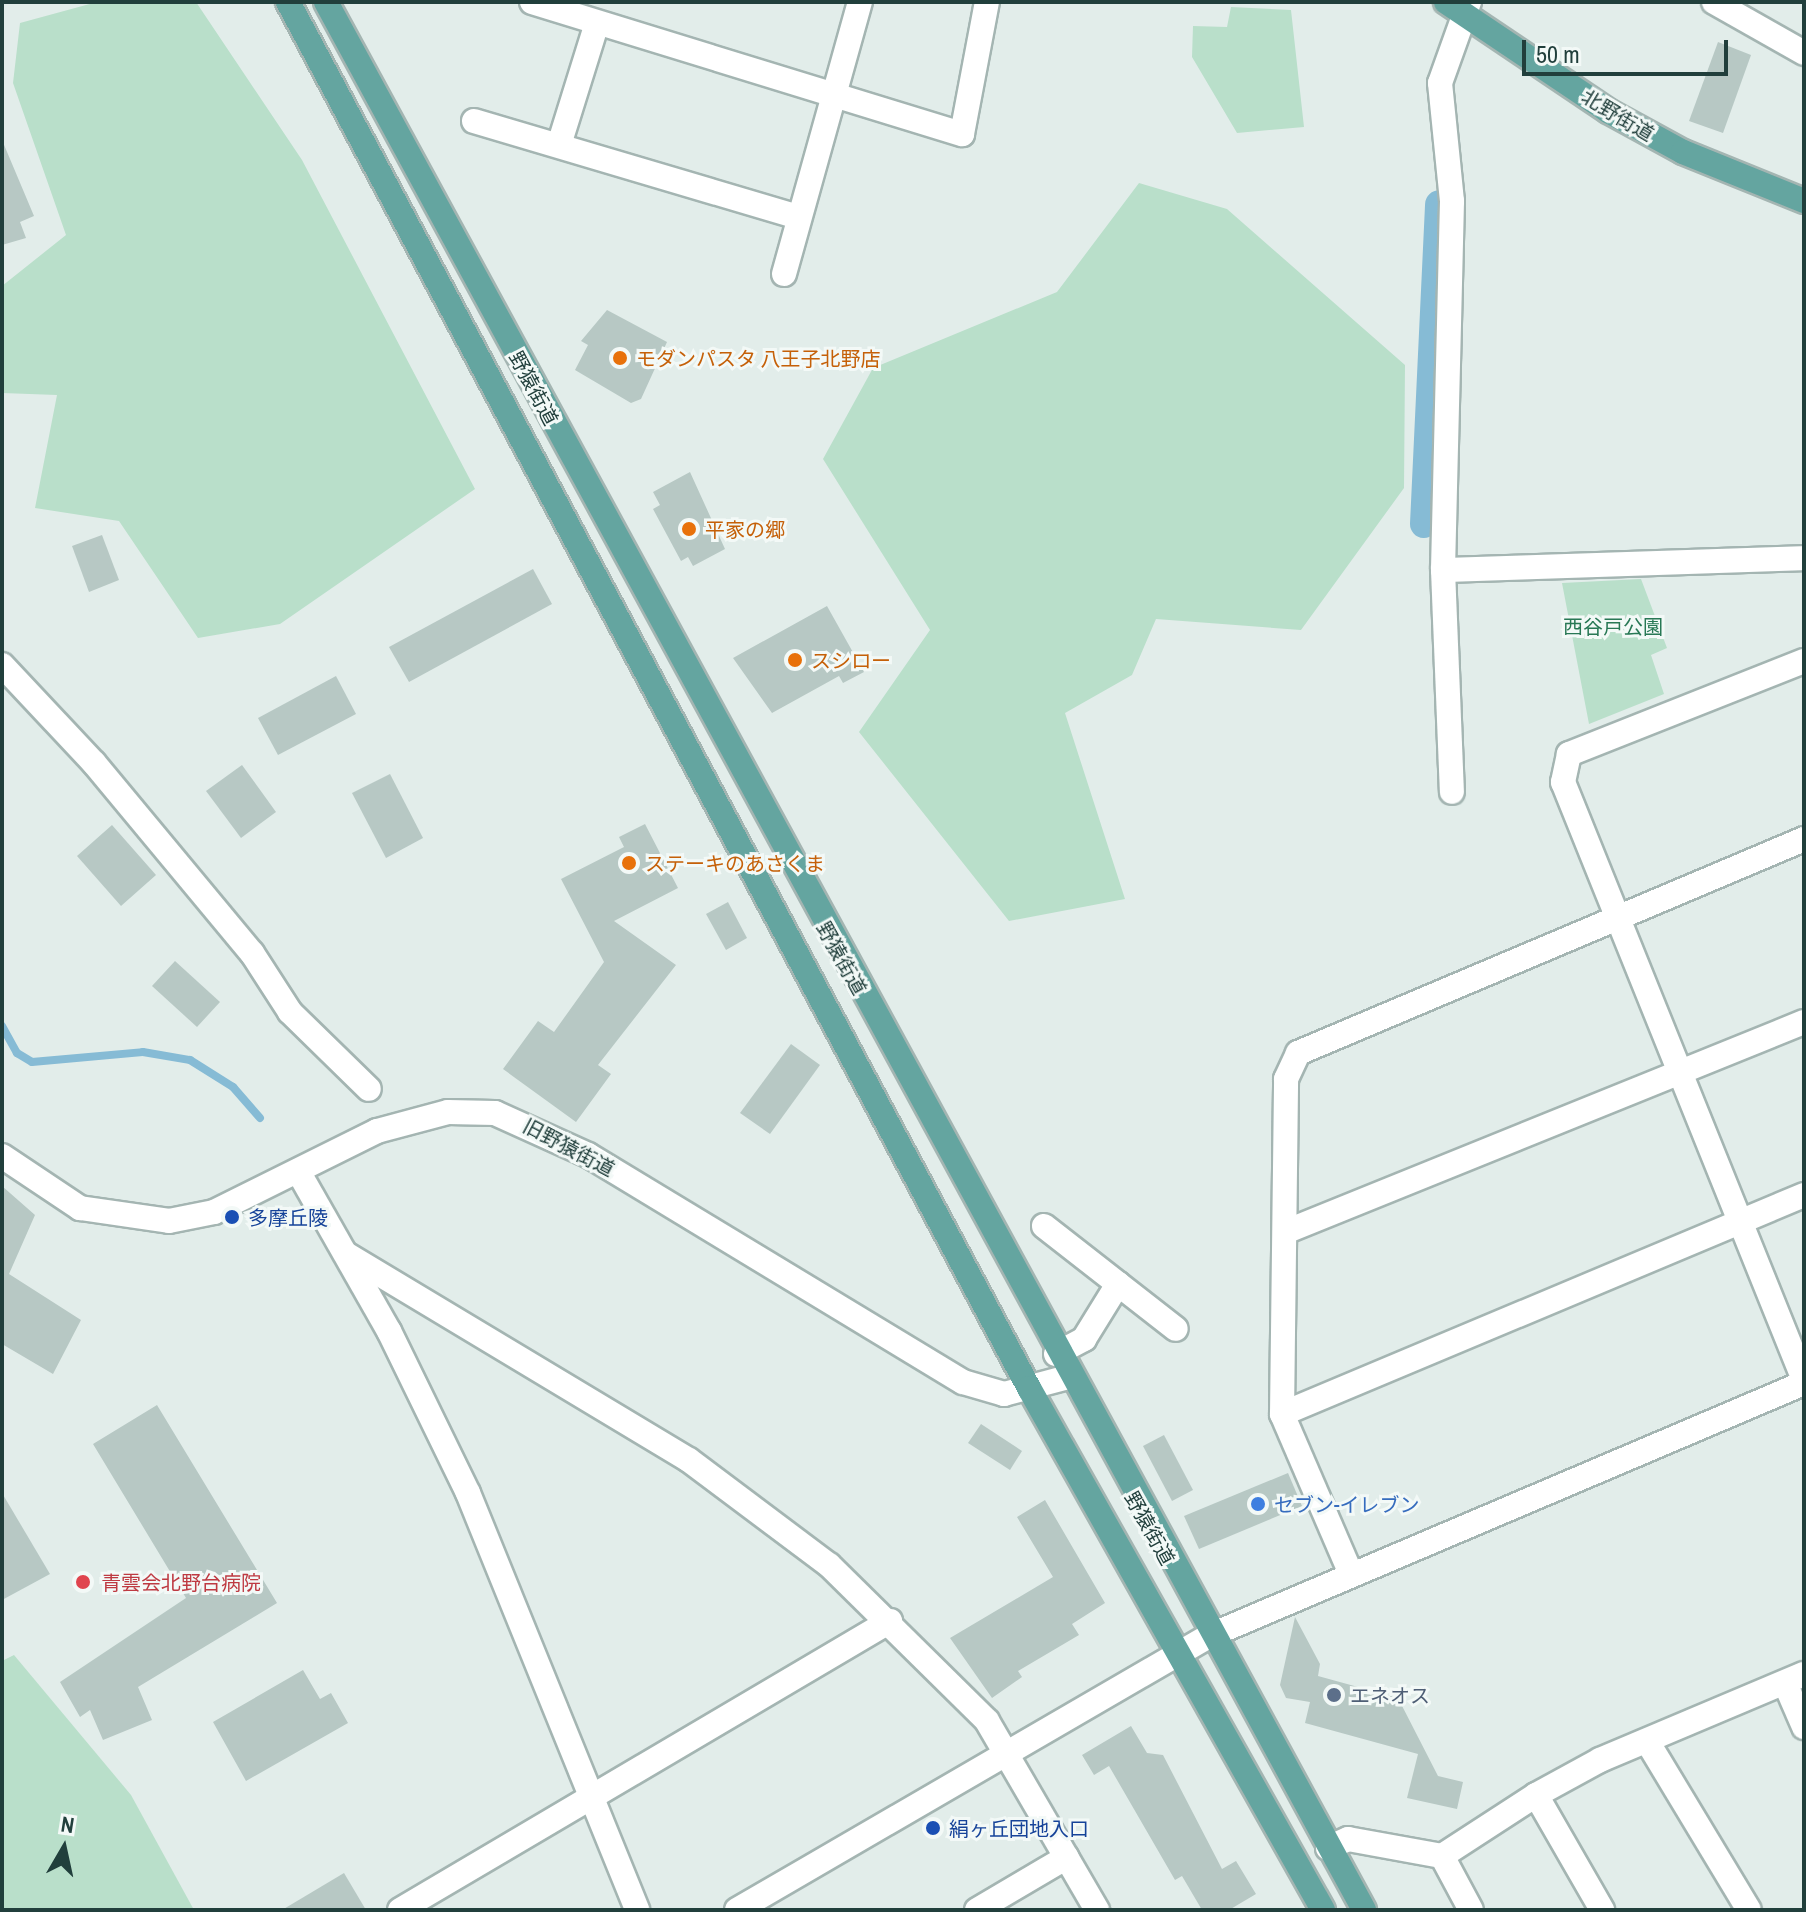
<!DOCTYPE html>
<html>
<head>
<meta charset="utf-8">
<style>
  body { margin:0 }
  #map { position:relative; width:1806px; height:1912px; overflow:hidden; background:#e2edea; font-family:"Archivo Narrow","Noto Sans JP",sans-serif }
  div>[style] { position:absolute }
  .green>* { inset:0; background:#b9dfca }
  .stream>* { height:8px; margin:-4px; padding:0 4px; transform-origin:4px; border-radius:4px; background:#86bbd5 }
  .canal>* { height:28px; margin:-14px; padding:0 14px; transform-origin:14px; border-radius:14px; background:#86bbd5 }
  .building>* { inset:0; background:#b7c8c4 }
  .roads { filter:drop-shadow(2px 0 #a4b5b2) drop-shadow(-2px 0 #a4b5b2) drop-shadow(0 2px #a4b5b2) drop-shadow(0 -2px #a4b5b2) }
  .minor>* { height:24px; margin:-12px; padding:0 12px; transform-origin:12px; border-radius:12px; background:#fff }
  .major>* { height:24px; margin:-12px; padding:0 12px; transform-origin:12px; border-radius:12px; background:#64a5a0 }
  .dots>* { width:22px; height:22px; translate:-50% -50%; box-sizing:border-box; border:4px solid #f3f9f7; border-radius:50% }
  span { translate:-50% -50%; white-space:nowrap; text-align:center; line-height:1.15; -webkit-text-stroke:6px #f3f9f7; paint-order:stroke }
  .street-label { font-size:20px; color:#213f3c }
  .food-label { font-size:20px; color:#c56008 }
  .left { translate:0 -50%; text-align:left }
  .park-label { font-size:20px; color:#287855 }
  .transit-label { font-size:20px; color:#164399 }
  .shop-label { font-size:20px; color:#366cbe }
  .health-label { font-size:20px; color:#be3a42 }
  .service-label { font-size:20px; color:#4e5e75 }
  .frame { position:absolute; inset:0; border:4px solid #213f3c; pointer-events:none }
  .north { position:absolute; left:24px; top:1808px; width:80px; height:80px; -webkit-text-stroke:6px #f3f9f7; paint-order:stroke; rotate:9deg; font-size:22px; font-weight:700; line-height:32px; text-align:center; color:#213f3c }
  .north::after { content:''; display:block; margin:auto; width:28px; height:36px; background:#213f3c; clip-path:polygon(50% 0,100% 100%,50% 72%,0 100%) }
  .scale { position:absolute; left:1522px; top:40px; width:206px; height:36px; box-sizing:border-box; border:4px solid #213f3c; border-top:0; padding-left:10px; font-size:24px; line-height:28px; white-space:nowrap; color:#213f3c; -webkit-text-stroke:6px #f3f9f7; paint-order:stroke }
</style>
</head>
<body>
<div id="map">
  <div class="green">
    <div style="clip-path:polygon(97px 2px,196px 2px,302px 160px,475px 489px,280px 624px,198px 638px,119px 521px,35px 508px,57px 395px,2px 393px,2px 286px,66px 235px,13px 83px,20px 23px)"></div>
    <div style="clip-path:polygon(1231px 7px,1291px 10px,1304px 127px,1237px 133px,1192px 57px,1193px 26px,1227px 27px)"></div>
    <div style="clip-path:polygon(1139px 183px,1227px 209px,1405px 365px,1404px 488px,1301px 630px,1156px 619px,1132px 675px,1065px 713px,1125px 899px,1009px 921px,859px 732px,930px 630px,823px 459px,873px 368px,1057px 292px)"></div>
    <div style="clip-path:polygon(1641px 579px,1667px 648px,1651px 655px,1664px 694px,1589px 724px,1562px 583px)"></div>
    <div style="clip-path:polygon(14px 1655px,131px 1795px,194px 1910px,2px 1910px,2px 1661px)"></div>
  </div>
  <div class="stream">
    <div style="left:2px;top:1026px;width:31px;rotate:61deg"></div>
    <div style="left:17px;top:1053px;width:17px;rotate:31deg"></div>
    <div style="left:32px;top:1062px;width:111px;rotate:-5.1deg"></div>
    <div style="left:143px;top:1052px;width:48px;rotate:9.7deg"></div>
    <div style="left:190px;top:1060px;width:51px;rotate:32.1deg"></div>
    <div style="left:233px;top:1087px;width:41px;rotate:48.9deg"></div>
  </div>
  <div class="canal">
    <div style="left:1424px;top:524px;width:320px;rotate:-87.3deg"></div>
  </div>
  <div class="building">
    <div style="clip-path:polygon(1718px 42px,1751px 55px,1723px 133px,1689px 121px)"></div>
    <div style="clip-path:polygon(2px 140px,34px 216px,20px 222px,26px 238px,2px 245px)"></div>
    <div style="clip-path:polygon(607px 310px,667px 342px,641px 399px,631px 403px,575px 370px,588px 345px,581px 341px)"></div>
    <div style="clip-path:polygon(690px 472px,725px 549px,693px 566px,688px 557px,681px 561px,653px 509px,660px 505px,653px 492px)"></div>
    <div style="clip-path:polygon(102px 535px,119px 580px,89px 592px,72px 546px)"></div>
    <div style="clip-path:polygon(533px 569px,552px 604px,409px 682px,389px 647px)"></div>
    <div style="clip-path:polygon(827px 606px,864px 672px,843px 683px,839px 676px,772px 713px,733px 658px)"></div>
    <div style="clip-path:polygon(336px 676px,356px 714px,278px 755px,258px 718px)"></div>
    <div style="clip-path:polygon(242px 765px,276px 812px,241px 838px,206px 791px)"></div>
    <div style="clip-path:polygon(390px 774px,423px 838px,386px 858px,352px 793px)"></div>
    <div style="clip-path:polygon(645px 824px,678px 888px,614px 921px,676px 965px,598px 1065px,611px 1074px,576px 1122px,503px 1069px,538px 1021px,554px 1032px,604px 962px,561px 879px,624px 847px,619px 837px)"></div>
    <div style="clip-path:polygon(112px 825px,156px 875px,121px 906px,77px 856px)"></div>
    <div style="clip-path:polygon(728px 902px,747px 938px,726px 950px,706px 914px)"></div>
    <div style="clip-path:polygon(175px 961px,220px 1002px,197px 1027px,152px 986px)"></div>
    <div style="clip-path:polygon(791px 1044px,820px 1065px,770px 1134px,740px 1113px)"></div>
    <div style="clip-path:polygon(2px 1186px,35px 1215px,9px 1274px,81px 1320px,53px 1374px,2px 1344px)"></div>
    <div style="clip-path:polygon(157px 1405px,277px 1603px,138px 1687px,152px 1720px,103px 1740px,90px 1710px,80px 1717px,60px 1682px,186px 1598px,93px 1444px)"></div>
    <div style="clip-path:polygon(981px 1424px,1022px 1451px,1010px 1470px,968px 1443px)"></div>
    <div style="clip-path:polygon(1164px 1435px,1193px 1490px,1172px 1501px,1143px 1446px)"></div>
    <div style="clip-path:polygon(1288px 1473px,1302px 1506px,1199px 1549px,1184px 1516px)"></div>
    <div style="clip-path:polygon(2px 1493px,50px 1574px,2px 1600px)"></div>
    <div style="clip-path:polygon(1045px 1500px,1105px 1603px,1072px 1624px,1079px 1635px,1018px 1671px,1022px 1677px,992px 1698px,950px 1638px,1053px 1577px,1017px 1517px)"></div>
    <div style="clip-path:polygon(1295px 1617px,1320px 1664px,1318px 1676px,1398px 1698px,1438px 1776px,1463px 1782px,1457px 1809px,1407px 1798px,1418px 1754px,1305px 1723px,1310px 1702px,1286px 1698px,1280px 1685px)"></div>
    <div style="clip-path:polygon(303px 1670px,320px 1699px,331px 1693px,348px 1723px,246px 1781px,213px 1722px)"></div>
    <div style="clip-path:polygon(1131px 1726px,1147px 1753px,1163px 1755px,1222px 1869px,1236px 1861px,1256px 1894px,1229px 1910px,1202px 1910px,1182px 1876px,1175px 1880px,1109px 1766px,1094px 1775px,1082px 1755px)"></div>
    <div style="clip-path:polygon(344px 1873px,366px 1910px,282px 1910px)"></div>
  </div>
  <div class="roads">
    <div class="minor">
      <div style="left:532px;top:2px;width:450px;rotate:17.1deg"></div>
      <div style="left:962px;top:134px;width:134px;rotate:-79.3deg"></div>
      <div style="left:1469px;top:2px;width:86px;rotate:109.7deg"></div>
      <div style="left:1440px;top:83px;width:119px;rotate:84.2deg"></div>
      <div style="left:1452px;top:201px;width:369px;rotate:91.4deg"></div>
      <div style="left:1443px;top:570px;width:361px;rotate:-1.9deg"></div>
      <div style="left:1714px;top:2px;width:103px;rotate:29.5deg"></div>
      <div style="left:474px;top:121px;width:339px;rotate:16.5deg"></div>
      <div style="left:559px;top:145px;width:125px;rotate:-72.7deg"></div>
      <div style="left:784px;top:274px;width:282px;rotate:-74.4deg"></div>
      <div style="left:1443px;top:570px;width:222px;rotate:87.7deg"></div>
      <div style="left:1804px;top:661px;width:253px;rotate:158.4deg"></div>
      <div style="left:1569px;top:754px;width:29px;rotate:102deg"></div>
      <div style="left:1563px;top:782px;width:645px;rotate:68.05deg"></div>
      <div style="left:2px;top:665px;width:134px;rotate:46.8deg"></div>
      <div style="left:94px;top:763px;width:247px;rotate:50.3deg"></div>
      <div style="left:252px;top:953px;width:70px;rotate:57.2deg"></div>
      <div style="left:290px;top:1012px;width:110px;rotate:44.3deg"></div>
      <div style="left:2px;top:1156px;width:94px;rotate:33.7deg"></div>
      <div style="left:80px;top:1208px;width:90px;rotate:8.3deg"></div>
      <div style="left:169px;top:1221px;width:46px;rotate:-11.3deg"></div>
      <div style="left:214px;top:1212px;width:182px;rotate:-26.4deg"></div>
      <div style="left:377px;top:1131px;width:73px;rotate:-15deg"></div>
      <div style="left:448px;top:1112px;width:47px;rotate:1.2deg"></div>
      <div style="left:495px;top:1113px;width:102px;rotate:24.3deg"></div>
      <div style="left:588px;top:1155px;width:438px;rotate:31.2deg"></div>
      <div style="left:963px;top:1382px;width:43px;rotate:16.3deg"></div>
      <div style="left:1004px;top:1394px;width:66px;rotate:-14.9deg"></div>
      <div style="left:298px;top:1171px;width:184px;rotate:60.4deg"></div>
      <div style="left:389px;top:1331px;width:180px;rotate:64deg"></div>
      <div style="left:468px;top:1493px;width:450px;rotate:67.9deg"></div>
      <div style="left:1044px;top:1226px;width:167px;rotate:38deg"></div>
      <div style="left:1285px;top:1232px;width:560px;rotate:-22.03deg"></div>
      <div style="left:346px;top:1254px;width:400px;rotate:31deg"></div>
      <div style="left:689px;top:1460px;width:175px;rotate:36.9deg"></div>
      <div style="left:829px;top:1565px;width:222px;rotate:44.6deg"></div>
      <div style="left:987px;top:1721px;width:219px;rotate:59.8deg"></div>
      <div style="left:1056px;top:1354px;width:32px;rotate:-28deg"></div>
      <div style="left:1084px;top:1339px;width:65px;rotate:-58.3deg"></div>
      <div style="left:1282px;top:1414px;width:566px;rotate:-22.76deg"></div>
      <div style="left:1351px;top:1574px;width:174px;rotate:-113.3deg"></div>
      <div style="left:1282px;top:1414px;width:335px;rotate:-89.3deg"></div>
      <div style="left:1286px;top:1079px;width:29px;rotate:-65deg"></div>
      <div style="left:1298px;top:1053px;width:549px;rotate:-22.92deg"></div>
      <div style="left:1785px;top:1683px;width:48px;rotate:66.6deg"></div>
      <div style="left:1647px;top:1741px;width:197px;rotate:58.9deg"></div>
      <div style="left:1536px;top:1795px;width:73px;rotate:-28.7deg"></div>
      <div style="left:1600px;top:1760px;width:221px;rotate:-22.9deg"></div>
      <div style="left:1328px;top:1848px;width:22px;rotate:-24deg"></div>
      <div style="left:1348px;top:1839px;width:96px;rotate:10.3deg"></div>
      <div style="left:1442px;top:1856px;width:61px;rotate:61.8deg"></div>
      <div style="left:1442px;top:1856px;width:112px;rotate:-33deg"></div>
      <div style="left:1536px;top:1795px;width:133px;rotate:60.1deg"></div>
      <div style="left:400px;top:1910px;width:569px;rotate:-30.53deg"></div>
      <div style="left:737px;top:1910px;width:546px;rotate:-30.14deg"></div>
      <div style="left:1209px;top:1636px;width:647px;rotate:-23.04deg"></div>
      <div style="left:977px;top:1910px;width:104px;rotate:-30.5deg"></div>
    </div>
    <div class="major">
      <div style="left:288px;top:2px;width:1572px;rotate:61.87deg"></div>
      <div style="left:1029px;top:1388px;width:599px;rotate:60.61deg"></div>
      <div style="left:326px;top:2px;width:2172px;rotate:61.45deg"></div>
      <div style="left:1446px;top:2px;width:195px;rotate:33.9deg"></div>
      <div style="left:1608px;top:111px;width:85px;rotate:28.7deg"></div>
      <div style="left:1683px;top:152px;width:131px;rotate:22deg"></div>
    </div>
  </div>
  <div class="dots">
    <div style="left:620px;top:358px;background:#e8710a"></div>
    <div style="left:689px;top:529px;background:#e8710a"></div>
    <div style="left:795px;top:660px;background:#e8710a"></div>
    <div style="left:629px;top:863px;background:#e8710a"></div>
    <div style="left:232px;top:1217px;background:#1a4fb4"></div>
    <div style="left:1258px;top:1504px;background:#3f7fe0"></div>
    <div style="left:83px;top:1582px;background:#e0444e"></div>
    <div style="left:1334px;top:1695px;background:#5c6f8a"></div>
    <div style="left:933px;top:1828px;background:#1a4fb4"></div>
  </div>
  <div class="street-label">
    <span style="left:1618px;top:115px;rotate:31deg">北野街道</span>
    <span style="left:534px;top:388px;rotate:62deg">野猿街道</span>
    <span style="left:842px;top:958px;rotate:61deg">野猿街道</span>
    <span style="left:569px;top:1147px;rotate:28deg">旧野猿街道</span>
    <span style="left:1150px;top:1528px;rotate:61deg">野猿街道</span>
  </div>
  <div class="food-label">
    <span class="left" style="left:636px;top:358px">モダンパスタ 八王子北野店</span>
    <span class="left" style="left:705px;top:529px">平家の郷</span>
    <span class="left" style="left:811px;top:660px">スシロー</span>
    <span class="left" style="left:645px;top:863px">ステーキのあさくま</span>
  </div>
  <div class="park-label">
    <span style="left:1613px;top:626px">西谷戸公園</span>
  </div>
  <div class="transit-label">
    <span class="left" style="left:248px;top:1217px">多摩丘陵</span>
    <span class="left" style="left:949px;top:1828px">絹ヶ丘団地入口</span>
  </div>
  <div class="shop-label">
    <span class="left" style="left:1274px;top:1504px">セブン-イレブン</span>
  </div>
  <div class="health-label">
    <span class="left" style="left:101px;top:1582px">青雲会北野台病院</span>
  </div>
  <div class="service-label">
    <span class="left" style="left:1350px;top:1695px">エネオス</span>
  </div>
  <div class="frame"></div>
  <div class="north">N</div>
  <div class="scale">50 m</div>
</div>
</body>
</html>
